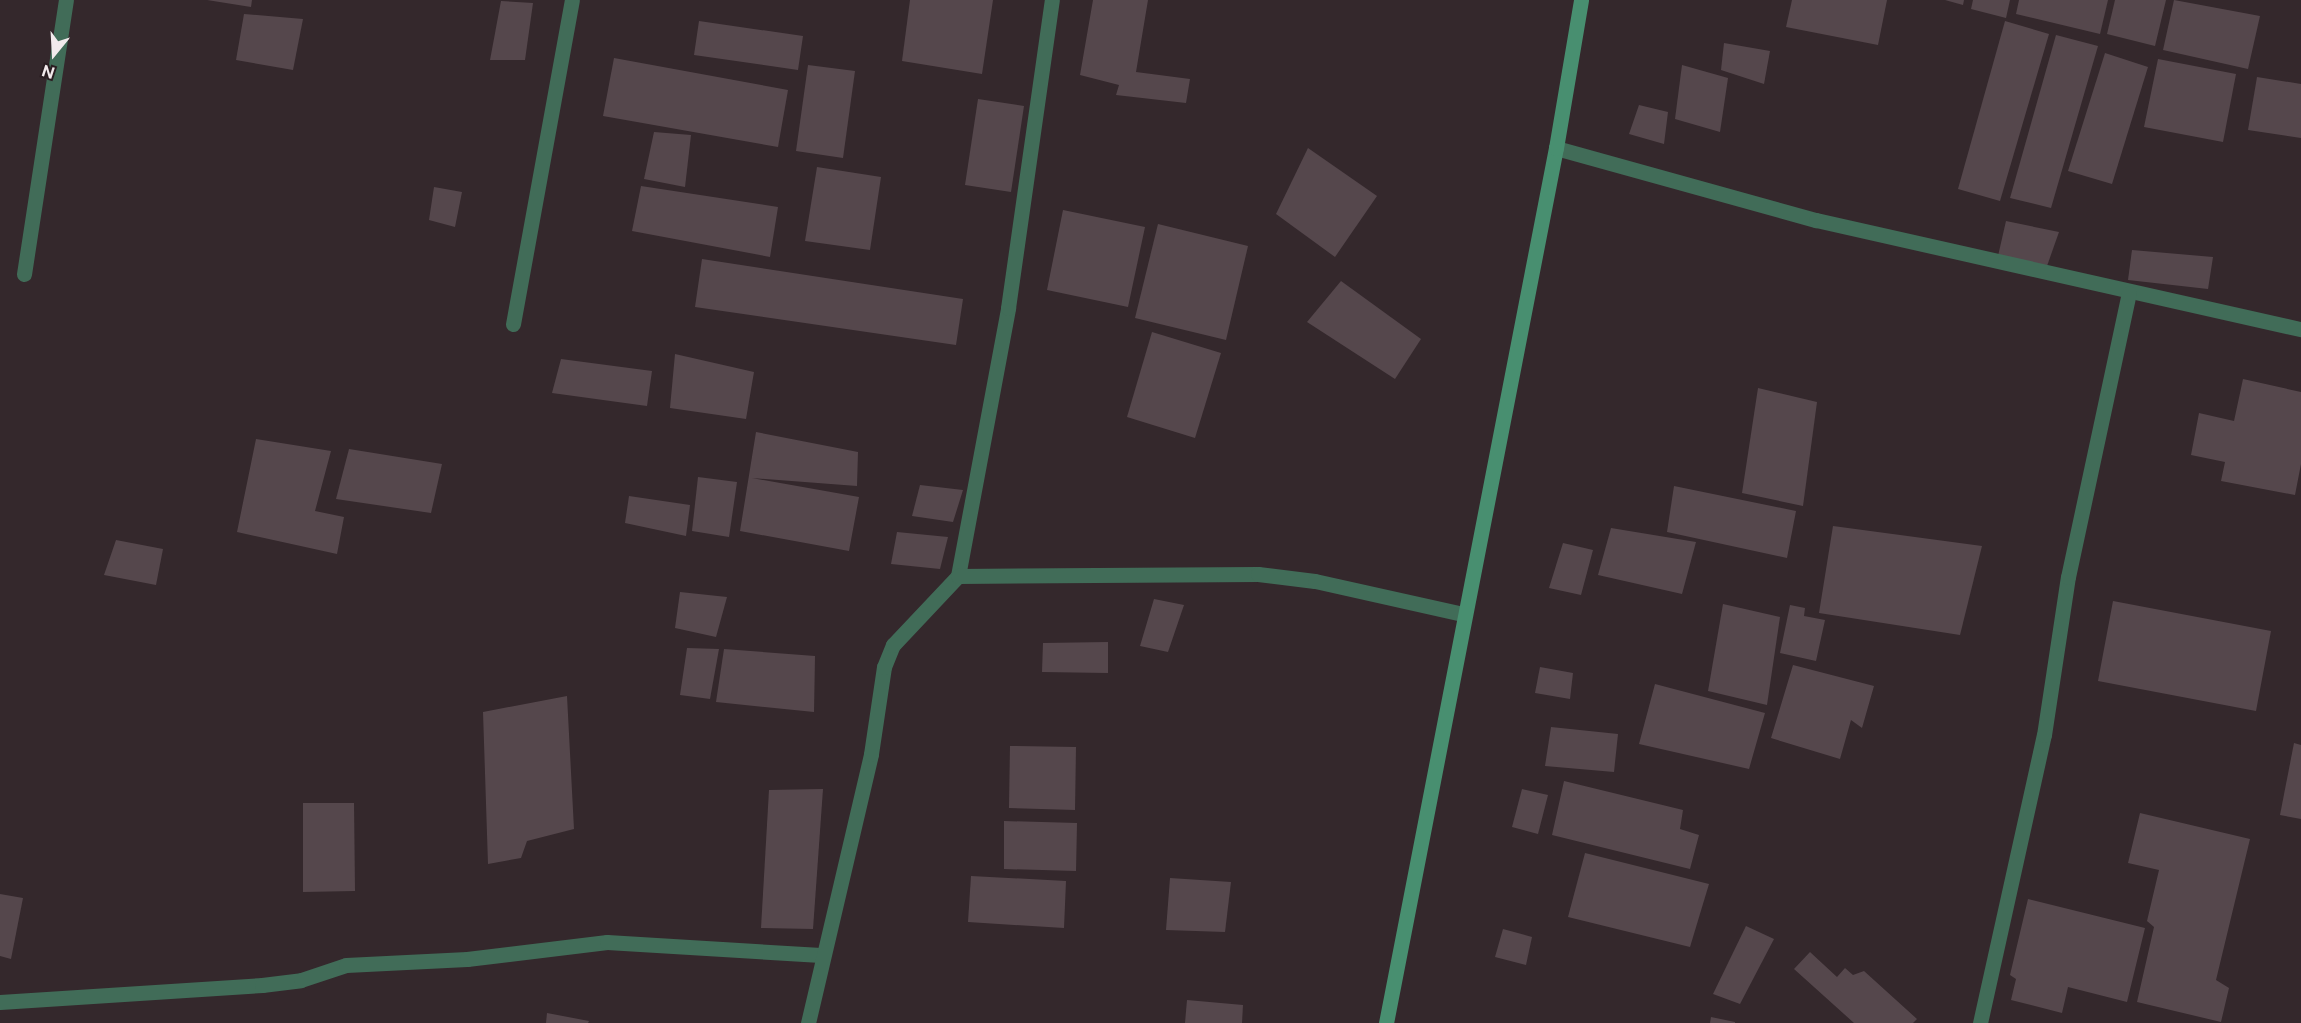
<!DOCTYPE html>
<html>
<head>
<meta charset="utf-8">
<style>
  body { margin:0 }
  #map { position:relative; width:2301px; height:1023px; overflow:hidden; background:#34282c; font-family:"Public Sans",sans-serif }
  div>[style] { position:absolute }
  .building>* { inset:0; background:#55474c }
  .street>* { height:15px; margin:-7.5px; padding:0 7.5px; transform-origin:7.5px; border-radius:7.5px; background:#416c58 }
  .secondary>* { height:15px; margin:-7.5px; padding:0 7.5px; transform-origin:7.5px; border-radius:7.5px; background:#488f70 }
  span { translate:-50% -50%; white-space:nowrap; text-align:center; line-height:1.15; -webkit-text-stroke:6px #2a1e22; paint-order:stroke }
  .north { position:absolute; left:24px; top:24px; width:60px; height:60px; -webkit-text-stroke:4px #2a1e22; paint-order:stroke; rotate:198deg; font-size:16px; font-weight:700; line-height:24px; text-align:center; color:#f2eaec }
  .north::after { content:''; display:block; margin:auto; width:21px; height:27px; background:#f2eaec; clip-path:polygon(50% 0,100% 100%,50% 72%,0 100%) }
</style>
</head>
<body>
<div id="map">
  <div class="building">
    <div style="clip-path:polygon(207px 0,252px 0,251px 7px)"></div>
    <div style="clip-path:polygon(910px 0,993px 0,982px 74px,902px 61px)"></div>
    <div style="clip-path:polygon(1093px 0,1148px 0,1136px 72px,1190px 79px,1186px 103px,1116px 95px,1119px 85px,1080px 75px)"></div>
    <div style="clip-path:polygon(1792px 0,1887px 0,1878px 45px,1786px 27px)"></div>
    <div style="clip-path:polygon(1945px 0,1964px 0,1963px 5px)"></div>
    <div style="clip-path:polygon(1973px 0,2010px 0,2006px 18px,1971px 9px)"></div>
    <div style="clip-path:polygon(2019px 0,2108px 0,2100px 34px,2016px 14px)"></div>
    <div style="clip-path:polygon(2115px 0,2166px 0,2155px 46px,2107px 34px)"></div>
    <div style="clip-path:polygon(2174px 0,2260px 16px,2248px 69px,2163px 50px)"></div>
    <div style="clip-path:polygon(501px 1px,533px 3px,525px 60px,490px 60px)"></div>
    <div style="clip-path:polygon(244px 14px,303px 19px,293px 70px,236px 60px)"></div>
    <div style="clip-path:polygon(699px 21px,803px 36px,798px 70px,694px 55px)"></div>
    <div style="clip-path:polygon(2005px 21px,2049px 34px,2000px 201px,1958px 189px)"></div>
    <div style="clip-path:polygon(2056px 35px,2098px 46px,2051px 208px,2010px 198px)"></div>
    <div style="clip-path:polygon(1724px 43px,1770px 51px,1764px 84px,1721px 70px)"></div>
    <div style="clip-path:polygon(2105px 53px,2148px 67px,2112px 184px,2068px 171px)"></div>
    <div style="clip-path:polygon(614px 58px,788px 90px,778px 147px,603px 116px)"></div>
    <div style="clip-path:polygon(2158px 59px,2236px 74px,2223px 142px,2144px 127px)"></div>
    <div style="clip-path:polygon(808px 65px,855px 71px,843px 158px,796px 151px)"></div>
    <div style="clip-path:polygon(1682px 65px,1728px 78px,1720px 132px,1675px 119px)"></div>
    <div style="clip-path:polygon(2257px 77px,2301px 84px,2301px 138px,2248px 130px)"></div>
    <div style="clip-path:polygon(978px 99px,1024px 106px,1011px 192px,965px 185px)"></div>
    <div style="clip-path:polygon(1639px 105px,1668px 112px,1664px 144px,1629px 134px)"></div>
    <div style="clip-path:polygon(654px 132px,691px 135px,685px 187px,644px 179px)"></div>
    <div style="clip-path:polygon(1308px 148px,1377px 196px,1335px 257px,1276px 214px)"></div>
    <div style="clip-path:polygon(817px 167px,881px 177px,870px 250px,805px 241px)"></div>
    <div style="clip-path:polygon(641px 186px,778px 207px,770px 257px,632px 231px)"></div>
    <div style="clip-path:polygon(434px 187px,462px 192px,455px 227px,429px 220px)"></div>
    <div style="clip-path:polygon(1063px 210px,1145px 227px,1128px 307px,1047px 290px)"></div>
    <div style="clip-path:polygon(2006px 221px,2059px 232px,2047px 266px,1998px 256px)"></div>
    <div style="clip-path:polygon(1158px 224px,1248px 246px,1226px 340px,1135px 318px)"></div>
    <div style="clip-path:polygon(2132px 250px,2213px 257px,2208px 289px,2128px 280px)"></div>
    <div style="clip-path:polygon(702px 259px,963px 299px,956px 345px,695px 307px)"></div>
    <div style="clip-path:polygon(1341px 281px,1421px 339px,1395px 379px,1307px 322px)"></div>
    <div style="clip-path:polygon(1152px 332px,1221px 353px,1195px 438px,1127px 417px)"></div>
    <div style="clip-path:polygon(675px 354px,754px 372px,746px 419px,670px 408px)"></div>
    <div style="clip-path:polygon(561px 359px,652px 371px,647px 406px,552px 393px)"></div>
    <div style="clip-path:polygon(2243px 379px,2301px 392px,2301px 464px,2295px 495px,2221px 481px,2225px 462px,2191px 455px,2199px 413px,2234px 421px)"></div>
    <div style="clip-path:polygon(1758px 388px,1817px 402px,1803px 506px,1742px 493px)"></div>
    <div style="clip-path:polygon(756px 432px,858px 452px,857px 486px,752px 478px,859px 497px,849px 551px,740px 531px)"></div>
    <div style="clip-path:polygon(256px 439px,331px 451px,315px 511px,344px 517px,337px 554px,237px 532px)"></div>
    <div style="clip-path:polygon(349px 449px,442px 464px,431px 513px,336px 499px)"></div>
    <div style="clip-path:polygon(698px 477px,737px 482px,729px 537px,692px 531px)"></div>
    <div style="clip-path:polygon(920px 485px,963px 490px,953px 522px,912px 516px)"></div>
    <div style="clip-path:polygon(1674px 486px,1796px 511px,1787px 558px,1667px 532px)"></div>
    <div style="clip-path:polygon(629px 496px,690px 505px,686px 536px,625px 523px)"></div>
    <div style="clip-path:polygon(1833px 526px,1982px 546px,1960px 635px,1819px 613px)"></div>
    <div style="clip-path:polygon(1611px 528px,1696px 542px,1682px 594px,1598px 575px)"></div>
    <div style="clip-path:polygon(897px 532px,948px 537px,940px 569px,891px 564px)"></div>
    <div style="clip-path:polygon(116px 540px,163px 549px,156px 585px,104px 575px)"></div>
    <div style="clip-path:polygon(1563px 543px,1593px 550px,1581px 595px,1549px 588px)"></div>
    <div style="clip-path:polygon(680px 592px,727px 597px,716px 637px,675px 628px)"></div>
    <div style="clip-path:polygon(1154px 599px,1184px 605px,1168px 652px,1140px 646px)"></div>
    <div style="clip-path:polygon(2113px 601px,2271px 631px,2256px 711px,2098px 681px)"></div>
    <div style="clip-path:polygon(1723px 604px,1780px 617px,1767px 705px,1708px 691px)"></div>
    <div style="clip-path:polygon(1790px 605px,1805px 608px,1804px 616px,1825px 620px,1816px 661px,1780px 653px)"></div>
    <div style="clip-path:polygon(1108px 642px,1108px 673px,1042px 672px,1043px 643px)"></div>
    <div style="clip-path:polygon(687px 648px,719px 649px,710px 699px,680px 695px)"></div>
    <div style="clip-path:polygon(724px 649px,815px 656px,814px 712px,716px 702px)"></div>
    <div style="clip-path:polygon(1793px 665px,1874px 686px,1862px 728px,1851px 720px,1840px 759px,1771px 738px)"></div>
    <div style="clip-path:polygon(1540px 667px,1573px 673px,1570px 699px,1535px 693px)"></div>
    <div style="clip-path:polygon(1655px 684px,1765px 713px,1749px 769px,1639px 744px)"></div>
    <div style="clip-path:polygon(567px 696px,574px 829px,527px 841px,521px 858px,488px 864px,483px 712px)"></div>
    <div style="clip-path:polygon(1551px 727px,1618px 734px,1614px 772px,1545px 766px)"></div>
    <div style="clip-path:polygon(2294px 743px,2301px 745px,2301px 819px,2280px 815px)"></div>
    <div style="clip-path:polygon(1010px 746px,1076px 747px,1075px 810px,1009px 808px)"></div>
    <div style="clip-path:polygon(1564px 781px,1683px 810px,1680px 829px,1699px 835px,1690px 869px,1552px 835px)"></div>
    <div style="clip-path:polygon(823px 789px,813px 929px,761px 928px,769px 790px)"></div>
    <div style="clip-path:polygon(1522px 789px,1548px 795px,1538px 834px,1512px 827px)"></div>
    <div style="clip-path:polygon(303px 803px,354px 803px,355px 891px,303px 892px)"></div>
    <div style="clip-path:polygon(2140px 813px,2250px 839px,2216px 980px,2229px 988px,2221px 1022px,2137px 1002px,2154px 927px,2147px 921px,2159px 870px,2128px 863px)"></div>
    <div style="clip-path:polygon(1004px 821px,1077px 823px,1076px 871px,1004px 869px)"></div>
    <div style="clip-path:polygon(1585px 853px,1709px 884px,1690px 947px,1568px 917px)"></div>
    <div style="clip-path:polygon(971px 876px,1066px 881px,1064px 928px,968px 922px)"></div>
    <div style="clip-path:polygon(1170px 878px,1231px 882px,1225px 932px,1166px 930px)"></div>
    <div style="clip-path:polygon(0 894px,23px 898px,11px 959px,0 956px)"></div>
    <div style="clip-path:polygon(2028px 899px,2145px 928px,2127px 1002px,2068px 987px,2062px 1013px,2011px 1000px,2016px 979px,2010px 975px)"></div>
    <div style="clip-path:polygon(1746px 926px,1774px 939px,1740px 1004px,1713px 994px)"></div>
    <div style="clip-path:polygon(1503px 929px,1532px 937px,1526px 965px,1495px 957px)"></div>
    <div style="clip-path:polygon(1810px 952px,1837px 977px,1845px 968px,1853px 975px,1864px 971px,1917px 1019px,1913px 1023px,1854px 1023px,1794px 969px)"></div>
    <div style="clip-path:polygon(1187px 1000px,1243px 1005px,1242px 1023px,1185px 1023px)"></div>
    <div style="clip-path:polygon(547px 1013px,589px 1021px,588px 1023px,546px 1023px)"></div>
    <div style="clip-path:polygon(1711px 1017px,1735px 1022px,1735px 1023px,1710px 1023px)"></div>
  </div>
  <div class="street">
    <div style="left:1556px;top:148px;width:270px;rotate:15.5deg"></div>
    <div style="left:1816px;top:220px;width:497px;rotate:12.7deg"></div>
    <div style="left:24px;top:274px;width:277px;rotate:-81.3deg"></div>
    <div style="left:513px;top:324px;width:329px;rotate:-79.7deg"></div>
    <div style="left:958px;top:576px;width:273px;rotate:-79.4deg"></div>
    <div style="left:1008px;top:308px;width:311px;rotate:-81.9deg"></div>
    <div style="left:0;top:1002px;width:263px;rotate:-3.7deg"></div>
    <div style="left:262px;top:985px;width:39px;rotate:-7deg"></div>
    <div style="left:301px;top:980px;width:47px;rotate:-18.4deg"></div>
    <div style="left:346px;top:965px;width:121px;rotate:-2.8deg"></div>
    <div style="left:467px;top:959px;width:141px;rotate:-6.9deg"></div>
    <div style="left:607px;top:942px;width:214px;rotate:3.5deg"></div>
    <div style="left:808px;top:1023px;width:276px;rotate:-76.8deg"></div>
    <div style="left:871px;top:754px;width:88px;rotate:-81.5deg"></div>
    <div style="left:884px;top:667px;width:24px;rotate:-68deg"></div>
    <div style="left:893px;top:645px;width:95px;rotate:-46.7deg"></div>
    <div style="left:958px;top:576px;width:300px;rotate:-0.4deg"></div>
    <div style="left:1258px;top:574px;width:57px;rotate:7deg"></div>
    <div style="left:1315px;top:581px;width:152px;rotate:12.6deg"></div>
    <div style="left:1980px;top:1023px;width:295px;rotate:-77.5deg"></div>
    <div style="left:2044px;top:735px;width:160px;rotate:-81.4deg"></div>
    <div style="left:2068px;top:577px;width:290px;rotate:-77.9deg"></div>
  </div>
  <div class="secondary">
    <div style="left:1386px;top:1023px;width:891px;rotate:-79.01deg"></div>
    <div style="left:1556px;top:148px;width:150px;rotate:-80.4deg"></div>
  </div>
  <div class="north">N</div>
</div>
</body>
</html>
